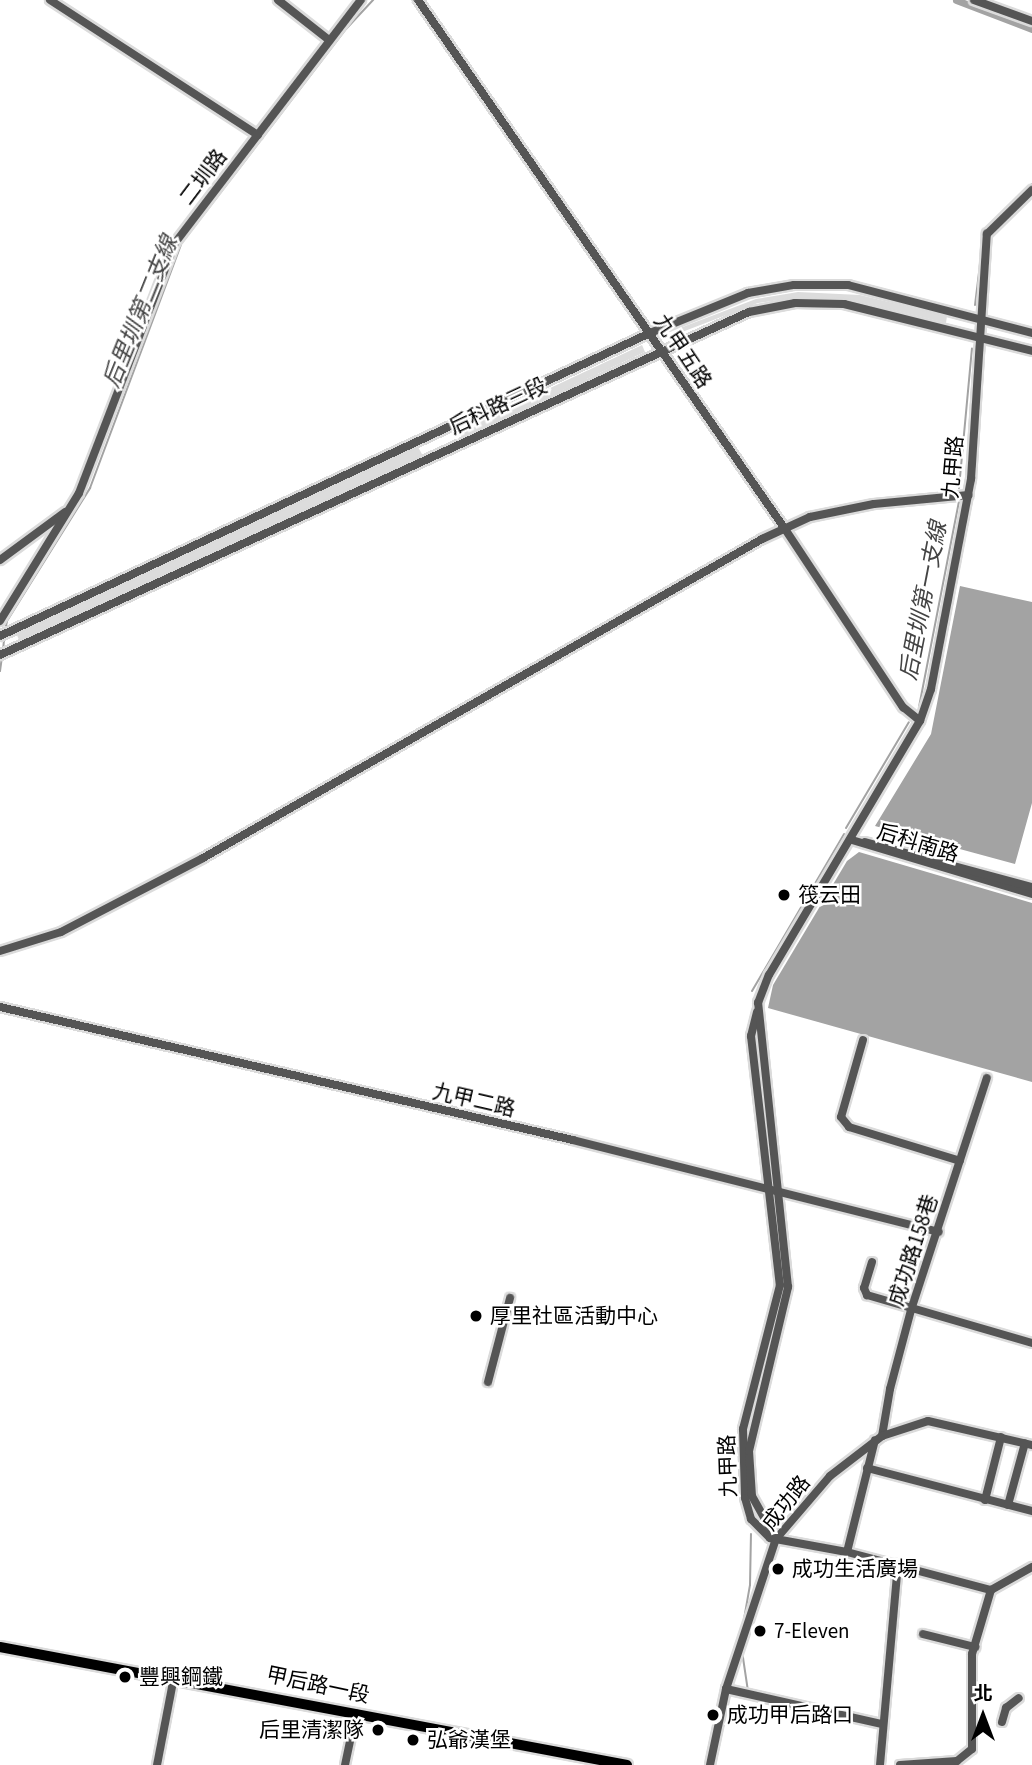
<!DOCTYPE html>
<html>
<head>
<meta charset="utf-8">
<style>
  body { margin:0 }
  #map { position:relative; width:1032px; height:1765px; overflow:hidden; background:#fff; font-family:"Source Sans 3","Noto Sans TC",sans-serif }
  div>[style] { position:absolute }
  .green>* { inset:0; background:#dcdcdc }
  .water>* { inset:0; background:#a3a3a3 }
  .stream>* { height:2px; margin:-1px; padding:0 1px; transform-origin:1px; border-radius:1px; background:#a3a3a3 }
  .canal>* { height:7px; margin:-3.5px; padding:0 3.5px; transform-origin:3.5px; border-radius:3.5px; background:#a3a3a3 }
  .roads { filter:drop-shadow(2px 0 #dbdbdb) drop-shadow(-2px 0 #dbdbdb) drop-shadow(0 2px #dbdbdb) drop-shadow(0 -2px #dbdbdb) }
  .minor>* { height:8px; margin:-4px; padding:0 4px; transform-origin:4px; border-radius:4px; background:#555 }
  .major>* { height:10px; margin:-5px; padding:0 5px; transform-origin:5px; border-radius:5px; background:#000 }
  .dots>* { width:19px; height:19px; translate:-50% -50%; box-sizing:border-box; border:4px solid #fff; border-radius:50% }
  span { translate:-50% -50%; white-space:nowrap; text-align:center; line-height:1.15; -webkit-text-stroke:5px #fff; paint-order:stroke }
  .street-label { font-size:21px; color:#000 }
  .poi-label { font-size:21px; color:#000 }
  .left { translate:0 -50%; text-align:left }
  .right { translate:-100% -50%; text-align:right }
  .water-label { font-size:23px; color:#444; font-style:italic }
  .north { position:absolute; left:948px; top:1681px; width:70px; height:70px; -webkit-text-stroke:5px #fff; paint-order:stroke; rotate:0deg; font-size:19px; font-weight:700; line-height:28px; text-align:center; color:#000 }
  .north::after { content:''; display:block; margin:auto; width:24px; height:32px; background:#000; clip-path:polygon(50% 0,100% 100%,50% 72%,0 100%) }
</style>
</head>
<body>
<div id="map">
  <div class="green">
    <div style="clip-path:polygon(798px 292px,860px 295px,947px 316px,946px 323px,861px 302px,800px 297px,758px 303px,682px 332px,680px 328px,756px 299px)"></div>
    <div style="clip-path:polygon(642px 345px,645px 352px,462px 437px,458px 431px)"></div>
    <div style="clip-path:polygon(418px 447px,423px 456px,19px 640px,17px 635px)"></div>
  </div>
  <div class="water">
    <div style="clip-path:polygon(960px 586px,1032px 602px,1032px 803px,1015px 864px,875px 826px,931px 734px)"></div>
    <div style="clip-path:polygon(859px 852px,1032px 903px,1032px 1082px,768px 1008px,773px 985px,847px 861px)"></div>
  </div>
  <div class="stream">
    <div style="left:990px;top:226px;width:59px;rotate:-45deg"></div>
    <div style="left:975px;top:305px;width:65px;rotate:-83deg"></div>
    <div style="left:959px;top:488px;width:140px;rotate:-84.7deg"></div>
    <div style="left:5px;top:630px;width:9px;rotate:-77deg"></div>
    <div style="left:7px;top:621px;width:157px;rotate:-58deg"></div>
    <div style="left:90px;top:488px;width:260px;rotate:-69.5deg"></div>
    <div style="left:181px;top:244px;width:271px;rotate:-52.5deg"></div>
    <div style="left:346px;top:29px;width:40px;rotate:-47deg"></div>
    <div style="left:3px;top:651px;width:12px;rotate:-85deg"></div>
    <div style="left:0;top:671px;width:15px;rotate:-82deg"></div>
    <div style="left:919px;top:707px;width:210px;rotate:-79deg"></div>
    <div style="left:846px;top:828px;width:123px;rotate:-59.3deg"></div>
    <div style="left:752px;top:991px;width:182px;rotate:-59.6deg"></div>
    <div style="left:756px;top:1040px;width:141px;rotate:83.1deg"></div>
    <div style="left:753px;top:1405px;width:35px;rotate:-74deg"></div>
    <div style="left:743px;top:1625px;width:41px;rotate:-80.1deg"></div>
    <div style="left:750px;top:1585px;width:51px;rotate:-88.9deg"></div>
    <div style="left:742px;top:1651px;width:40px;rotate:81.5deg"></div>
  </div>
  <div class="canal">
    <div style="left:956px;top:0;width:81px;rotate:20.9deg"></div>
  </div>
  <div class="roads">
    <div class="minor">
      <div style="left:50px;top:0;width:248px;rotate:33deg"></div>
      <div style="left:278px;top:0;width:65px;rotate:38.1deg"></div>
      <div style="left:418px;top:0;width:644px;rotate:55.25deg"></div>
      <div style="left:785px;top:529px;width:214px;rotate:56.5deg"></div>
      <div style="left:903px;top:707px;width:22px;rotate:39deg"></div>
      <div style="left:974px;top:0;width:62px;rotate:19.9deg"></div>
      <div style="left:0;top:560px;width:81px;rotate:-36.4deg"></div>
      <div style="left:0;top:621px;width:150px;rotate:-58.3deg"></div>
      <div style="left:79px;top:493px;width:268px;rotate:-69deg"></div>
      <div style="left:175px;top:243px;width:306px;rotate:-52.6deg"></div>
      <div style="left:0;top:636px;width:717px;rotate:-24.99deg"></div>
      <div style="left:650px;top:333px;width:106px;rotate:-22.2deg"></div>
      <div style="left:748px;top:293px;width:47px;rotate:-9.9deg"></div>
      <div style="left:794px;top:285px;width:54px"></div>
      <div style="left:848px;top:285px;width:190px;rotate:14.6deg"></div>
      <div style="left:0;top:655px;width:824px;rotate:-24.61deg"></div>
      <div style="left:749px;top:312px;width:47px;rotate:-11.1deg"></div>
      <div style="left:795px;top:303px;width:49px;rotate:1.2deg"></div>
      <div style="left:844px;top:304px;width:194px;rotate:14deg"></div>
      <div style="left:852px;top:840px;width:188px;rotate:16.7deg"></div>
      <div style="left:865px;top:842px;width:173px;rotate:15.1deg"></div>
      <div style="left:0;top:951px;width:64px;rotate:-17.3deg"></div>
      <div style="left:61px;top:932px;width:160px;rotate:-27.5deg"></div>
      <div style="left:203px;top:858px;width:644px;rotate:-29.71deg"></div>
      <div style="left:762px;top:539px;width:53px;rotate:-24.6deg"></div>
      <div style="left:810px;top:517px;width:65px;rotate:-11.5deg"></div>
      <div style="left:874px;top:504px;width:95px;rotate:-5.4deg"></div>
      <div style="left:0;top:1007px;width:588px;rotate:13.07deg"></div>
      <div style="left:573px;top:1140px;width:377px;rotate:14.1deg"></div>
      <div style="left:757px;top:1012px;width:25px;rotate:104deg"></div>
      <div style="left:751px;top:1036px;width:251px;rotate:83.4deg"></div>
      <div style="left:780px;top:1285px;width:149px;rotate:104.4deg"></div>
      <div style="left:743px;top:1429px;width:69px;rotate:88.3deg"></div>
      <div style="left:745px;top:1498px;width:22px;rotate:74deg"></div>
      <div style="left:751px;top:1519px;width:27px;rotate:45deg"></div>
      <div style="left:770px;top:1538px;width:78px;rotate:10.3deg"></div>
      <div style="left:847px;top:1552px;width:149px;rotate:14.8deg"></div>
      <div style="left:863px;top:1040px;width:80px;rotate:105.9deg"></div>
      <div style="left:841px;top:1117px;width:13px;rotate:51deg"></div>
      <div style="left:849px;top:1127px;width:116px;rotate:17deg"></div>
      <div style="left:872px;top:1262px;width:27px;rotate:107deg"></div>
      <div style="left:864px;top:1288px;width:8px;rotate:67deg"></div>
      <div style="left:867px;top:1295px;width:172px;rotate:16.2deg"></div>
      <div style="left:488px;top:1382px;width:87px;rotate:-75.3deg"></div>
      <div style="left:882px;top:1436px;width:48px;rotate:-80.3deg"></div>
      <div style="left:890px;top:1389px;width:82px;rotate:-75.1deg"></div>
      <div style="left:911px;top:1310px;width:244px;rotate:-71.9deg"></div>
      <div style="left:867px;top:1468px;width:171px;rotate:14.6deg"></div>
      <div style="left:985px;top:1500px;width:65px;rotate:-75.7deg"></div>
      <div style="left:1008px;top:1505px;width:64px;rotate:-74.7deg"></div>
      <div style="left:776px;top:1539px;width:49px;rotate:-119.2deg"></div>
      <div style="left:752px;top:1496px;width:45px;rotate:-93.8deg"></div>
      <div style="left:749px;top:1451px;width:169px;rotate:-76.6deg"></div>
      <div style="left:788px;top:1287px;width:286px;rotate:-96deg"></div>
      <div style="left:758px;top:1003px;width:30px;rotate:-69deg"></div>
      <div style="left:769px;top:975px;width:295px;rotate:-59.3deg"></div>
      <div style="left:920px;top:721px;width:34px;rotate:-71deg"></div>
      <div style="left:931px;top:689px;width:214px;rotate:-79.2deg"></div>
      <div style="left:971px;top:479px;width:246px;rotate:-86.3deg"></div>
      <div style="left:987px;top:234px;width:63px;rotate:-44.4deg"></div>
      <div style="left:847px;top:1552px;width:115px;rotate:-76deg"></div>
      <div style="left:923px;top:1634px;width:54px;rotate:14deg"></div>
      <div style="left:726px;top:1689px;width:159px;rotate:12.7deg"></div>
      <div style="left:1002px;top:1722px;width:15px;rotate:-74deg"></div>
      <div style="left:1006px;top:1708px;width:16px;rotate:-38deg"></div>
      <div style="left:157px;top:1765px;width:90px;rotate:-79.1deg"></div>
      <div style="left:345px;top:1765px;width:53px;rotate:-78.1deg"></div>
      <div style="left:710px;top:1765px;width:78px;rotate:-78.1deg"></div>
      <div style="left:726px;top:1689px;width:158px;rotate:-71.6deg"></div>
      <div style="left:776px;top:1539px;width:83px;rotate:-49.4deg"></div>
      <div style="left:830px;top:1476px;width:66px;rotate:-37.6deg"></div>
      <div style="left:882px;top:1436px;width:48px;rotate:-18.1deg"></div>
      <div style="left:928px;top:1421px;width:107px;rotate:13deg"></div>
      <div style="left:880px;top:1765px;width:202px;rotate:-84.9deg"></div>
      <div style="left:900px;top:1765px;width:57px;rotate:-4deg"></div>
      <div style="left:957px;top:1761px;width:19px;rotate:-39deg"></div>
      <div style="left:972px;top:1749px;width:95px;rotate:-90deg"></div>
      <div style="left:972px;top:1654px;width:67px;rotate:-73.5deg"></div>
      <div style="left:991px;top:1590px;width:47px;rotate:-29.3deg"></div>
    </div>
    <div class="major">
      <div style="left:0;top:1647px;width:638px;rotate:10.66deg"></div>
    </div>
  </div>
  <div class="dots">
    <div style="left:784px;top:895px;background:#000"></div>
    <div style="left:476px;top:1316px;background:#000"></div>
    <div style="left:778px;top:1569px;background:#000"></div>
    <div style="left:760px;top:1631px;background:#000"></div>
    <div style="left:125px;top:1677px;background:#000"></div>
    <div style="left:713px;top:1715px;background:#000"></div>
    <div style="left:378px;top:1730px;background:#000"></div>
    <div style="left:413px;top:1740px;background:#000"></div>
  </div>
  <div class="street-label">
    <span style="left:203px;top:177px;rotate:-53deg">二圳路</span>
    <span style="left:683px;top:351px;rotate:56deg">九甲五路</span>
    <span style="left:498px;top:406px;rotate:-25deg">后科路三段</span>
    <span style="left:953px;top:467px;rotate:-85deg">九甲路</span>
    <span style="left:918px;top:843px;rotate:17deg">后科南路</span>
    <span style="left:474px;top:1100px;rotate:13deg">九甲二路</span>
    <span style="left:913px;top:1250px;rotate:-72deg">成功路158巷</span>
    <span style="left:728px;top:1466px;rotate:-92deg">九甲路</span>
    <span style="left:786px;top:1503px;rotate:-52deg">成功路</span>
    <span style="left:318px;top:1685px;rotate:12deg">甲后路一段</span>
  </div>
  <div class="poi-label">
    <span class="left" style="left:798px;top:895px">筏云田</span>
    <span class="left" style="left:490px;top:1316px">厚里社區活動中心</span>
    <span class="left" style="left:792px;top:1569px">成功生活廣場</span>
    <span class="left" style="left:774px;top:1631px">7-Eleven</span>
    <span class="left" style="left:139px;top:1677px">豐興鋼鐵</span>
    <span class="left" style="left:727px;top:1715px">成功甲后路口</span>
    <span class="right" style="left:364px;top:1730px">后里清潔隊</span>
    <span class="left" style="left:427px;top:1740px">弘爺漢堡</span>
  </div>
  <div class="water-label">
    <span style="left:141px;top:312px;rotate:-68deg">后里圳第二支線</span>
    <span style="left:924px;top:601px;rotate:-79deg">后里圳第一支線</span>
  </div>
  <div class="north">北</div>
</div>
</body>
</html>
